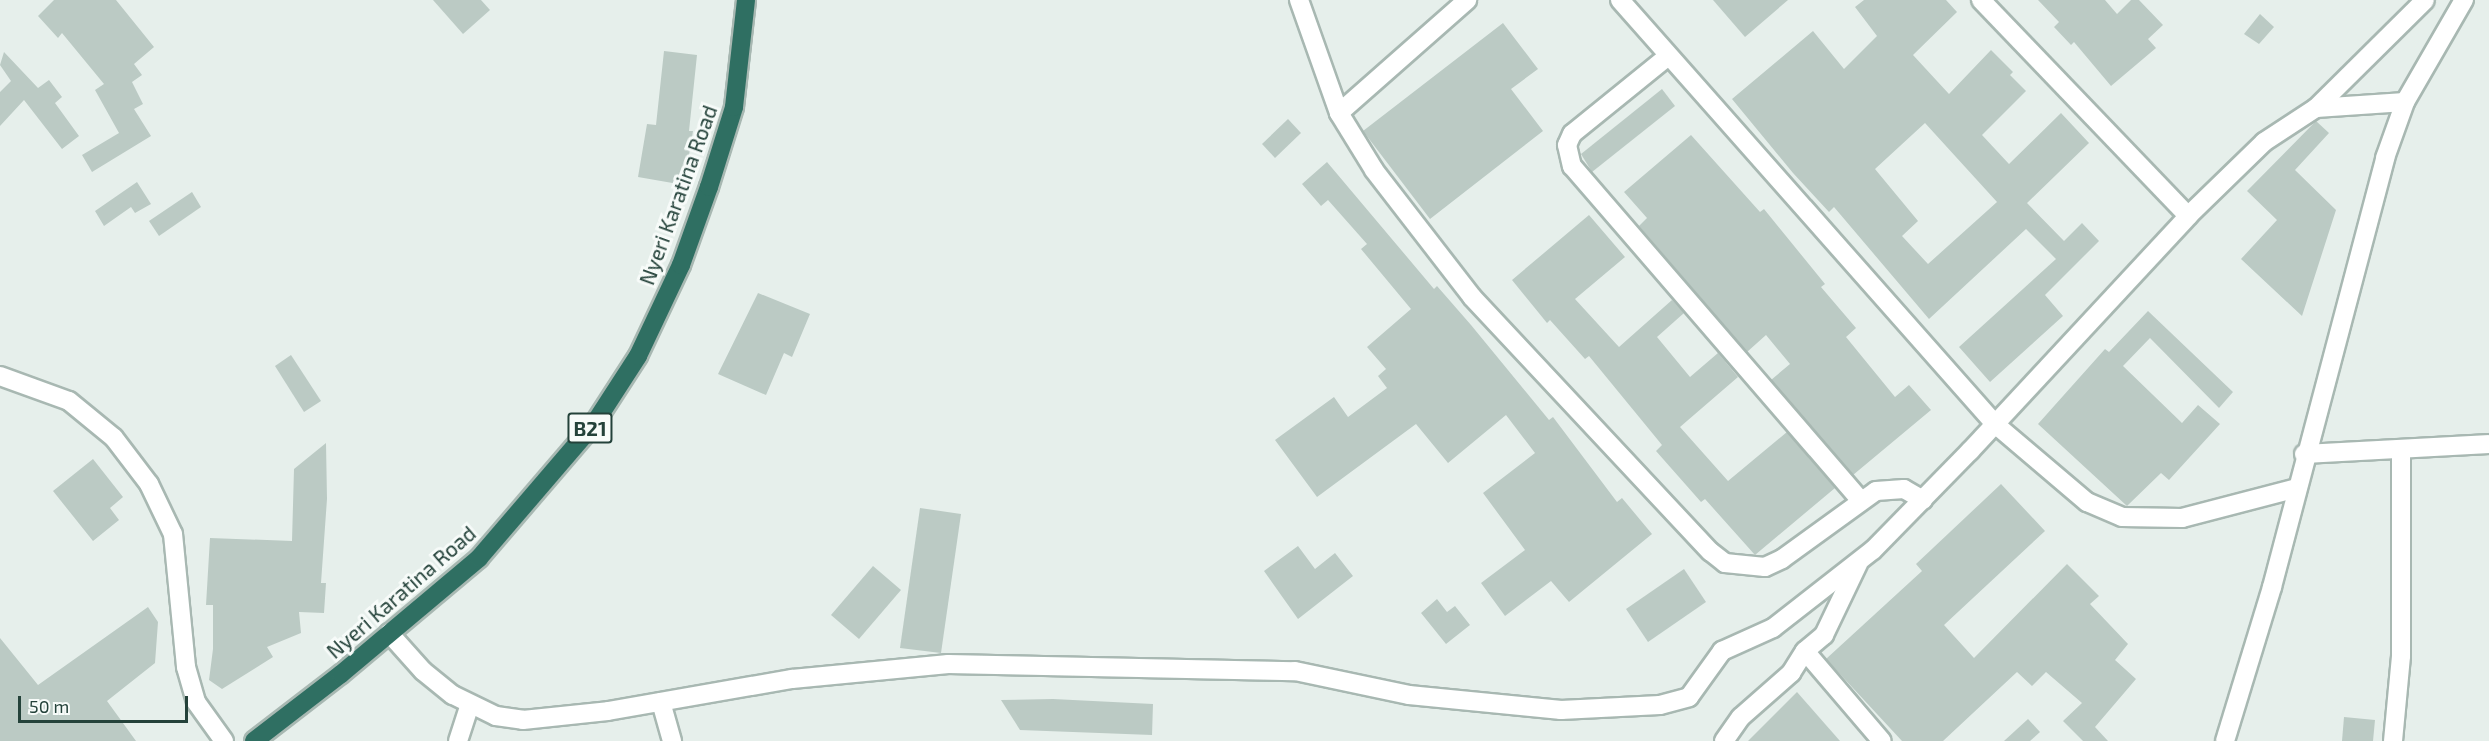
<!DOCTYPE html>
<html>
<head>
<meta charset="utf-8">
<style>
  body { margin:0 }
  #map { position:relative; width:2489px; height:741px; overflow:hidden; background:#e6efeb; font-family:"Exo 2",sans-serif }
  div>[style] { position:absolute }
  .building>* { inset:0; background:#bbcac4 }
  .roads { filter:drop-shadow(2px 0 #a8b8b2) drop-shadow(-2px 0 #a8b8b2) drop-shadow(0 2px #a8b8b2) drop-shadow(0 -2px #a8b8b2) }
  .minor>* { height:18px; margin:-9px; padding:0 9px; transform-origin:9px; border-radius:9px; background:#fff }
  .highway>* { height:18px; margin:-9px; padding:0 9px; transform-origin:9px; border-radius:9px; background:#2f6f62 }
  span { translate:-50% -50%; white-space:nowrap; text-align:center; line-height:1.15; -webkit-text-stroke:6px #f7fbf9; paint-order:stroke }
  .shield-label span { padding:2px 4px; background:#f7fbf9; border:2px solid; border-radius:4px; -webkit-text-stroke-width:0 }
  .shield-label { font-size:20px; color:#24423a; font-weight:700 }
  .street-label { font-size:21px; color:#24423a }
  .scale { position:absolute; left:18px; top:696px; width:170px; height:27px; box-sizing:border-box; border:3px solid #24423a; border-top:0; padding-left:8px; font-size:18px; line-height:21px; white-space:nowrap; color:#24423a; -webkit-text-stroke:4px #f7fbf9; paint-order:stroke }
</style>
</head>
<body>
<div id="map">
  <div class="building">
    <div style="clip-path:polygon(54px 0,116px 0,154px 47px,134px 64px,142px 75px,132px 82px,143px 104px,134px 109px,151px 136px,92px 172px,82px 155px,119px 133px,95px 90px,104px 84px,62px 33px,58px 38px,38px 16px)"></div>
    <div style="clip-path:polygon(433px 0,481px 0,490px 10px,463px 34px)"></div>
    <div style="clip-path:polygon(1713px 0,1788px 0,1745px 37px)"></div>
    <div style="clip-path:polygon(evenodd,1864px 0,1946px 0,1957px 12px,1913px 55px,1949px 94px,1991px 50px,2013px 72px,2010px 75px,2026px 91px,1982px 135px,2009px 164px,2061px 113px,2089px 143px,2027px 203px,2064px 241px,2082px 223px,2099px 241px,2045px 295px,2063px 316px,1990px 382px,1959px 347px,2056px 259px,2026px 229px,1929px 319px,1834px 207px,1829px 212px,1793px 173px,1732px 99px,1813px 31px,1844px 69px,1877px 36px,1855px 7px,1864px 0,1925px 123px,1997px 202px,1928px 264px,1902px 236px,1918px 221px,1875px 169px,1925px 123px)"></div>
    <div style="clip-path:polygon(2038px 0,2105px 0,2117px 14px,2131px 0,2139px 0,2163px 25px,2148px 39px,2156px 48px,2111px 86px,2074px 42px,2071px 45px,2054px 27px,2059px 22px)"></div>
    <div style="clip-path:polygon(2260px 14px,2274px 27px,2259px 44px,2244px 34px)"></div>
    <div style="clip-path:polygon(1503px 23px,1538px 69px,1511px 89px,1543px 131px,1430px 219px,1363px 131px)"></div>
    <div style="clip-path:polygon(664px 51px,697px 55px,689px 131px,693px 131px,684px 185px,638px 177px,647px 124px,656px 125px)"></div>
    <div style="clip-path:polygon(4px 52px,38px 88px,49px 80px,62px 97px,55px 103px,79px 136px,62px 149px,24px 100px,0 126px,0 92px,11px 81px,0 65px)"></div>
    <div style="clip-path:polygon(1662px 89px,1675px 106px,1592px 172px,1581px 154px)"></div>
    <div style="clip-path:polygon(1288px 119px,1301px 133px,1275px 158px,1262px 144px)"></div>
    <div style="clip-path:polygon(2316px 121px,2329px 133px,2295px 170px,2336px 210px,2302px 316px,2241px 259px,2277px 220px,2247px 191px)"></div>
    <div style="clip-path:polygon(1691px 135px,1760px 212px,1764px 209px,1825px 284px,1821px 287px,1856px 328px,1846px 337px,1895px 397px,1909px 385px,1931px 410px,1853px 475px,1771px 380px,1790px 364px,1766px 335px,1747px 352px,1639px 226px,1647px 218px,1624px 192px)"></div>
    <div style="clip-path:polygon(1327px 162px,1434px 289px,1437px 286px,1471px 325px,1549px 420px,1553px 417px,1617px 502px,1622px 498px,1652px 534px,1569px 602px,1551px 581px,1505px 616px,1481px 583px,1525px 550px,1483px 493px,1535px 453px,1506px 415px,1448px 463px,1416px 424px,1317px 497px,1275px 440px,1334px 397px,1348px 417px,1387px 388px,1378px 376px,1386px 369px,1367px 347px,1411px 309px,1361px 249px,1367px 244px,1328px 200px,1321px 206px,1302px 184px)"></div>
    <div style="clip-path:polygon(137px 182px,151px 204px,135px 213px,131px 207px,104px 226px,95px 211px)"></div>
    <div style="clip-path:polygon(192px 192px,201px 207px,159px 236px,149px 221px)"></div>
    <div style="clip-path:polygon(1589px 215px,1625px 257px,1575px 299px,1619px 347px,1672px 300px,1684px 313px,1657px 337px,1690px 377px,1718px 353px,1738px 377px,1680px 427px,1728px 481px,1787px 432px,1835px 488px,1755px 555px,1705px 499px,1701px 502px,1656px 451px,1662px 445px,1589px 356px,1585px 359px,1550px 320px,1547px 323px,1512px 280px)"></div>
    <div style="clip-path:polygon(758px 293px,810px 314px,792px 357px,784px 353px,766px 395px,718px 374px)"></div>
    <div style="clip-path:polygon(2148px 311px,2233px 392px,2219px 408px,2150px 338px,2123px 366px,2182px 423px,2198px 405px,2220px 424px,2169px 480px,2161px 473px,2127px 506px,2038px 424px,2105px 349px,2109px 352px)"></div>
    <div style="clip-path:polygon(291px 355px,321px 401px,304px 412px,275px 366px)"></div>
    <div style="clip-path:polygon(326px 443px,327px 499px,321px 583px,326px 583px,324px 613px,299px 612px,301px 633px,267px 647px,273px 657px,222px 689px,209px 680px,213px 649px,213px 605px,206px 605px,210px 538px,292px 541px,294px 469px)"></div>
    <div style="clip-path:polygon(93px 459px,123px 497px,110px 508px,119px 520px,93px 541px,53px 491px)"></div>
    <div style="clip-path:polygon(2001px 484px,2045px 531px,1944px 625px,1974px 658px,2067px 564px,2099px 596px,2090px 604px,2128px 644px,2115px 660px,2136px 679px,2095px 727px,2108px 741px,2083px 741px,2063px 721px,2082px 703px,2046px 672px,2032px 686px,2017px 672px,1943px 741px,1902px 741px,1826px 659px,1922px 571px,1916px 564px)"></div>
    <div style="clip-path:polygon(920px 508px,961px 514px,941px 653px,900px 648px)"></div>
    <div style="clip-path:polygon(1298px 546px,1315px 569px,1335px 553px,1353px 576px,1298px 619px,1264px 571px)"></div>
    <div style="clip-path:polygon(873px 566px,901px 590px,859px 639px,831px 615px)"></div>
    <div style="clip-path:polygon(1684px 569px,1706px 602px,1648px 642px,1626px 609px)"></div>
    <div style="clip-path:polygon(1437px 599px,1447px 612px,1455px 606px,1470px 625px,1446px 644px,1421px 613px)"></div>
    <div style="clip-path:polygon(148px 607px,158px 622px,155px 663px,107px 701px,136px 741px,0 741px,0 638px,38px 685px)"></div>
    <div style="clip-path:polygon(1797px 692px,1840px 741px,1748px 741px)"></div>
    <div style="clip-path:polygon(1053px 699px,1153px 704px,1152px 735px,1020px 730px,1001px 700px)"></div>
    <div style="clip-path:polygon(2344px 717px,2375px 720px,2373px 741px,2342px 741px)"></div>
    <div style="clip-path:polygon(2028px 719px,2040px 732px,2030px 741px,2004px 741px)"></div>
  </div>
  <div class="roads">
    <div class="minor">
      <div style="left:1299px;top:0;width:120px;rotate:70.5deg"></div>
      <div style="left:1339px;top:113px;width:67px;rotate:58.4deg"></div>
      <div style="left:1374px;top:170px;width:160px;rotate:52.3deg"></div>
      <div style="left:1472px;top:297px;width:349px;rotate:46.9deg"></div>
      <div style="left:1711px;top:552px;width:18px;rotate:38deg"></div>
      <div style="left:1725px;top:563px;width:40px;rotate:5.7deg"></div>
      <div style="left:1765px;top:567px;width:19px;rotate:-25deg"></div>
      <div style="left:1782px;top:559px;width:116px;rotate:-35.9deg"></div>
      <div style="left:1876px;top:491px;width:28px;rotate:-4deg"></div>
      <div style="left:1904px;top:489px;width:22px;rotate:30deg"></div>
      <div style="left:1620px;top:0;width:566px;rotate:48.51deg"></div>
      <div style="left:1995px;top:424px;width:121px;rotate:40.3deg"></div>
      <div style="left:2087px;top:502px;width:38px;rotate:23deg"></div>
      <div style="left:2122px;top:517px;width:60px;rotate:1deg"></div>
      <div style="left:2182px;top:518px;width:119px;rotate:-14.6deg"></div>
      <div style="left:1981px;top:0;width:299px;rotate:46.2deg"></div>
      <div style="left:1667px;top:57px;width:122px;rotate:141deg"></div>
      <div style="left:1572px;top:134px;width:12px;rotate:114deg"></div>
      <div style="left:1567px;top:145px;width:22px;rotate:77deg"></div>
      <div style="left:1572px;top:166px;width:441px;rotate:49.2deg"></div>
      <div style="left:2316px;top:108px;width:153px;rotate:-44.7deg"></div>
      <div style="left:1339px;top:113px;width:171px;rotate:-41.4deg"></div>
      <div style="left:0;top:376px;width:73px;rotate:19.9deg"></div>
      <div style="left:69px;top:401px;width:58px;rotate:39.4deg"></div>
      <div style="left:114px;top:438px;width:58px;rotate:52.7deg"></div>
      <div style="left:149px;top:484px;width:55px;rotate:64.4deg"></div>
      <div style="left:173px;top:534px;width:134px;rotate:84.4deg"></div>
      <div style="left:186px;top:667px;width:36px;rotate:74deg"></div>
      <div style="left:196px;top:702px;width:48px;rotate:54.3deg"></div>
      <div style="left:2304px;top:454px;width:185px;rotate:-3.1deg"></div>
      <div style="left:389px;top:633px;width:51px;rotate:48.2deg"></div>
      <div style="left:423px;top:671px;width:38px;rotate:39deg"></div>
      <div style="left:453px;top:695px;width:48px;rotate:26deg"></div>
      <div style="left:496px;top:716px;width:27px;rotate:8deg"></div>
      <div style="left:523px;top:720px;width:85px;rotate:-6deg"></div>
      <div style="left:608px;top:711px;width:187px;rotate:-9.9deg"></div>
      <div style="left:792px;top:679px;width:157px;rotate:-5.5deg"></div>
      <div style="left:948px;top:664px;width:347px;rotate:1.2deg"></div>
      <div style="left:1295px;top:671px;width:116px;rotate:11.9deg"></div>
      <div style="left:1409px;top:695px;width:153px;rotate:5.6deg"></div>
      <div style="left:1561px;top:710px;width:99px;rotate:-2.9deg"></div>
      <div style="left:1660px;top:705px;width:30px;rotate:-15deg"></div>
      <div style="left:1689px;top:697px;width:57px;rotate:-54.3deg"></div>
      <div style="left:1722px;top:651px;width:56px;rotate:-24.3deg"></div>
      <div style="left:1773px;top:628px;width:127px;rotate:-38deg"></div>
      <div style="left:1873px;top:550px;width:139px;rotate:-45.6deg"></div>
      <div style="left:1970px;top:451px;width:321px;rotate:-47.1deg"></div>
      <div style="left:2188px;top:216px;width:106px;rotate:-44.2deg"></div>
      <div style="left:2264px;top:142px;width:62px;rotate:-33.2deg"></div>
      <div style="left:2316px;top:108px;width:89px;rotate:-3.9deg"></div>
      <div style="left:1805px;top:651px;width:118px;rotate:49.5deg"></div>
      <div style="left:661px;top:702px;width:41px;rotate:74.2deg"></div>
      <div style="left:458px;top:741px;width:38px;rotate:-72deg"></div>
      <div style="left:1724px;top:741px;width:29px;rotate:-55deg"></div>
      <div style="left:1741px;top:717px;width:67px;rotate:-41.3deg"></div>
      <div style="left:1791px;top:673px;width:26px;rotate:-58deg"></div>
      <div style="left:1805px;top:651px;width:25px;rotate:-40deg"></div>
      <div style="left:1824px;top:635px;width:79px;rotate:-64.4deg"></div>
      <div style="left:2225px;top:741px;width:161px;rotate:-73deg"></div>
      <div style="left:2272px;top:587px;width:444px;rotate:-75.2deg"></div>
      <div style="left:2385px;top:158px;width:59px;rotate:-70.3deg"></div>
      <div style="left:2405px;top:102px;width:118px;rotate:-60deg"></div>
      <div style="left:2393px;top:741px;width:85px;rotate:-84.6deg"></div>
      <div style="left:2401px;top:656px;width:204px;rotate:-90deg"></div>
    </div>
    <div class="highway">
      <div style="left:254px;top:741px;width:110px;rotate:-37.6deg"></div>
      <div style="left:341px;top:674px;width:180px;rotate:-40deg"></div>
      <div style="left:479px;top:558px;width:177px;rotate:-49.4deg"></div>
      <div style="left:594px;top:424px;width:81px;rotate:-57.1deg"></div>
      <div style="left:638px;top:356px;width:101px;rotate:-64.7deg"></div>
      <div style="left:681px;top:265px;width:83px;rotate:-70.3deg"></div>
      <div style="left:709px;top:187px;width:84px;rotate:-72.6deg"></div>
      <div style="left:734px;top:107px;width:108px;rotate:-83.6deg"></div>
    </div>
  </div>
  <div class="shield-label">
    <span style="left:590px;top:428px">B21</span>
  </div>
  <div class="street-label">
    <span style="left:678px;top:195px;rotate:-70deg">Nyeri Karatina Road</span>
    <span style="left:401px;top:592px;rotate:-41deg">Nyeri Karatina Road</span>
  </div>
  <div class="scale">50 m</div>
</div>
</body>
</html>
